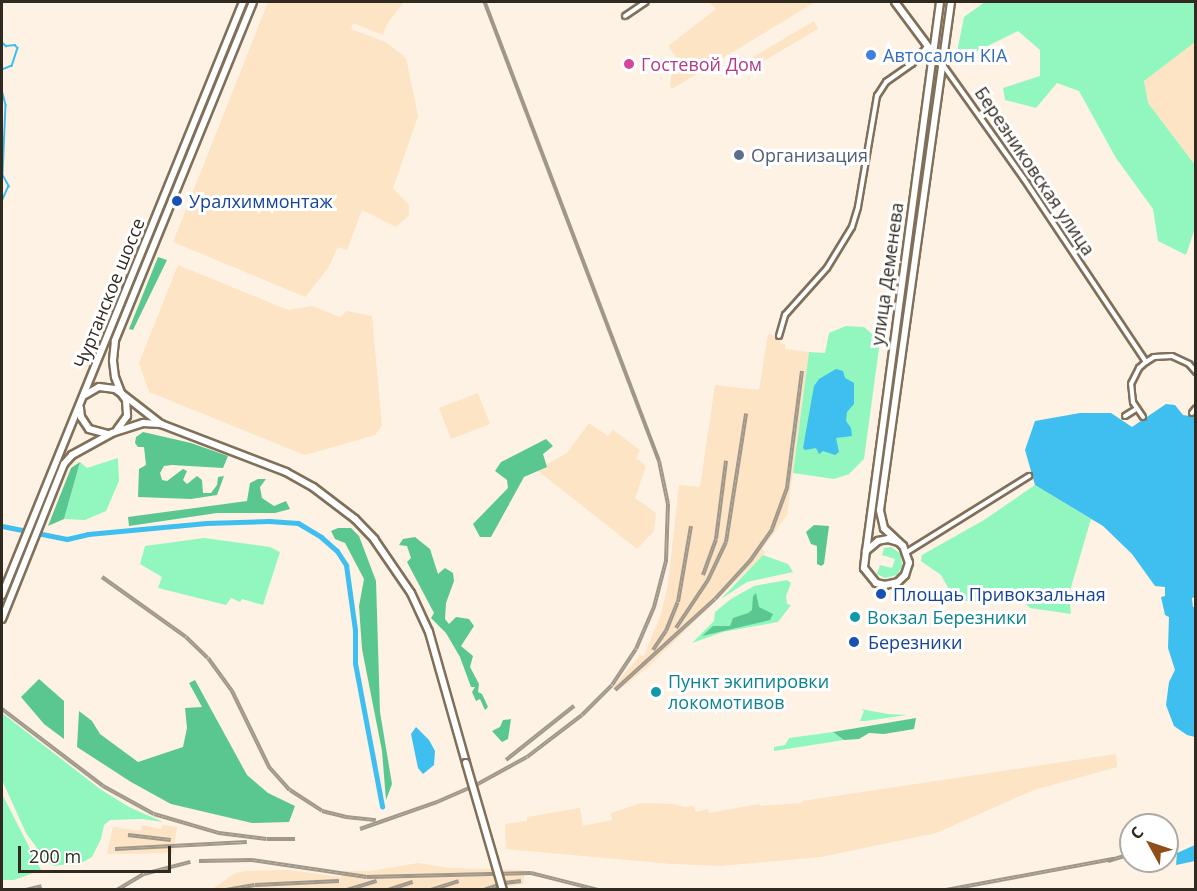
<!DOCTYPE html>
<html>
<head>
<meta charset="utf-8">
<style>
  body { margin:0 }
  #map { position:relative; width:1197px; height:891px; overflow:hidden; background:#fdf2e3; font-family:"Open Sans",sans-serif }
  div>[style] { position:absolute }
  .built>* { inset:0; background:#fce4c5 }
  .green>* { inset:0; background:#91f7bf }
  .forest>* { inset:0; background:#5bc790 }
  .water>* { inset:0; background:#3fbef0 }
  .stream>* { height:1.5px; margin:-0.75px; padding:0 0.75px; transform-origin:0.75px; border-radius:0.75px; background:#3fbef0 }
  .canal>* { height:5px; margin:-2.5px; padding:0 2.5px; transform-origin:2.5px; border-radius:2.5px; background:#3fbef0 }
  .roads { filter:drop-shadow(2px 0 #80705a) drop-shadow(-2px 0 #80705a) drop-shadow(0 2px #80705a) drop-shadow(0 -2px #80705a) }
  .street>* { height:4px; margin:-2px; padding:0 2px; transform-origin:2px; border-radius:2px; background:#fff }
  .secondary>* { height:6px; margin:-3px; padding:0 3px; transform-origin:3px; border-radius:3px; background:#fff }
  .rail>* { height:4px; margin-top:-2px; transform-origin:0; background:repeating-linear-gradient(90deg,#fff 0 4.5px,#a0978b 0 9px); box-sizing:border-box; border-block:2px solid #a0978b }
  .bridges { filter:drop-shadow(2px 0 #80705a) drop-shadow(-2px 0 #80705a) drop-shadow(0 2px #80705a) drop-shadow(0 -2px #80705a) }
  .secondary-bridge>* { height:6px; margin:-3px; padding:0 3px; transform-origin:3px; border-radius:3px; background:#fff }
  .dots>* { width:16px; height:16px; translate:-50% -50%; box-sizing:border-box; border:3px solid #fff; border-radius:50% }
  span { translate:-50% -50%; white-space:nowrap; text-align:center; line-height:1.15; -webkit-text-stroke:6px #fff; paint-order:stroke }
  .shop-label { font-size:18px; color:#366cbe }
  .left { translate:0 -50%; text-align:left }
  .hotel-label { font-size:18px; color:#b23c85 }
  .service-label { font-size:18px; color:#4e5e75 }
  .street-label { font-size:18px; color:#312a21 }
  .transit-label { font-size:18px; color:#164399 }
  .culture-label { font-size:18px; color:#0d838f }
  .frame { position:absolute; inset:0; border:3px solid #312a21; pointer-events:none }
  .north { position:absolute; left:1119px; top:813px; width:60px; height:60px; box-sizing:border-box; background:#fff; border:2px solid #adaaa6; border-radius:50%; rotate:310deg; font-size:16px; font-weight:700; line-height:24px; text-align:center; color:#312a21 }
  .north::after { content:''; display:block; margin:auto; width:21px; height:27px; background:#8f4e1a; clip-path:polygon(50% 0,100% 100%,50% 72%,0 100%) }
  .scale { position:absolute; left:18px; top:846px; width:153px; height:27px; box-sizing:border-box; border:3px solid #312a21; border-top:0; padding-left:8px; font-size:18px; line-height:21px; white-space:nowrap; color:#312a21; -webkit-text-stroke:4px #fff; paint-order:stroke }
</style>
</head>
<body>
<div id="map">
  <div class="built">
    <div style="clip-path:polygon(268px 2px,404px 2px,387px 24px,383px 35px,353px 23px,351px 29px,386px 42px,406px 58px,418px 116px,393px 188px,409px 205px,409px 215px,396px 227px,362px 210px,347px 250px,338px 247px,328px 268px,305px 297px,173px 242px)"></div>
    <div style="clip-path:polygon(709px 2px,815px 2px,672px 89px,670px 86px,673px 65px,679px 61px,668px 46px,716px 9px)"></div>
    <div style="clip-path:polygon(814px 21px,818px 29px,745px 72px,741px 64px)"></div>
    <div style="clip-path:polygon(1195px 42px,1195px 165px,1148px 103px,1144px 81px)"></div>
    <div style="clip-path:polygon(178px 265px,288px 310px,312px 306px,340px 317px,347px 311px,372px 316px,382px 426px,375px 435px,305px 455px,149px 392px,139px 363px)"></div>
    <div style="clip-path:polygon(768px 334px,781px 337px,780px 343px,785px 344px,785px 349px,809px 352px,787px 515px,762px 549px,765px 552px,763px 555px,649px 666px,618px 691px,613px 687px,640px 655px,644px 656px,661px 614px,668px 584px,679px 485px,700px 487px,715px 385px,759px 390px)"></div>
    <div style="clip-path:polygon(478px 393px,490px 424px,451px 439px,439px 408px)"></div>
    <div style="clip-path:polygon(589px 423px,608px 436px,613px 430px,640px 450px,636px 458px,646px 466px,635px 498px,656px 513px,654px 531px,637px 549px,537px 470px,567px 453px)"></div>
    <div style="clip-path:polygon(1116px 754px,1117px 767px,1034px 790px,936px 833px,821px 857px,720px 866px,672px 864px,506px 849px,505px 824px,527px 821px,527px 817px,580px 808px,583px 826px,612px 820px,611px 813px,641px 803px,675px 804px,684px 807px,694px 806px,696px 812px,708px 809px,709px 813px,759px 804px,760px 806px,802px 803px,802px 801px)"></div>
    <div style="clip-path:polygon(142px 825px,161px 829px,162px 825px,177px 827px,173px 853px,107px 854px,113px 827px,141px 831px)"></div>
    <div style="clip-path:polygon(418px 863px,450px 868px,524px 870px,524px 884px,491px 889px,211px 890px,235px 873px,246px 871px,289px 870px,341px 877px,344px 871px,371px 871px)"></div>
  </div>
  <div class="green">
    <div style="clip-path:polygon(985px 2px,1195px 2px,1195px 42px,1144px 81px,1148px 103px,1195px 165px,1195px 228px,1186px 255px,1158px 241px,1153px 209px,1116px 158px,1079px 91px,1057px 83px,1036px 108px,1005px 100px,1003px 88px,1040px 76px,1040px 50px,1018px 31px,955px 62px,964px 17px)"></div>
    <div style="clip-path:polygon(evenodd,846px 326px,864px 327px,880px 341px,864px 459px,849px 474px,834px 479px,793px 473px,809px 352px,825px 353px,829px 333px,846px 326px,851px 428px,816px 448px,803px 448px,804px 443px,851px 428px)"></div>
    <div style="clip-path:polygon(118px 458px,119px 481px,106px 511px,85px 520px,64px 519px,80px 462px,87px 468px)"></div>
    <div style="clip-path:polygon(1035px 485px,1091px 519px,1069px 594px,1071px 614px,1030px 608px,1023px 601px,1003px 598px,995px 604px,955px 600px,941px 575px,921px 561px,922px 555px,984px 520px)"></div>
    <div style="clip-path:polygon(204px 538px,270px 547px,280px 552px,263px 605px,242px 599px,240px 602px,231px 598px,226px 605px,158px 588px,162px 577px,140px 564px,145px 546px)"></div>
    <div style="clip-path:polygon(891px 547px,901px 554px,902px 567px,897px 575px,885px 578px,877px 574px,880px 565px,892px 568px,895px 559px,882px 555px,884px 548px)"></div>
    <div style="clip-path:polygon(763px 555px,788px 564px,793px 572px,747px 582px,721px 599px)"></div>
    <div style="clip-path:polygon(787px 580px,791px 583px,786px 596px,787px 604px,791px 605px,778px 622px,723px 632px,692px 643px,714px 621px,715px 612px,731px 599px,754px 586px)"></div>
    <div style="clip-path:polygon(861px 709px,888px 714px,907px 715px,866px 721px,858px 721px,860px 721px,864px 711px)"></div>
    <div style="clip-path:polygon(2px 713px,100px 789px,129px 807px,163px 822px,142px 819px,110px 820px,104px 825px,101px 839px,92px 857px,83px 862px,54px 866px,47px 862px,26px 833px,2px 780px)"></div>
    <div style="clip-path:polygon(833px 732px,844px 740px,774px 751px,774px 747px,785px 745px,789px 738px)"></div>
    <div style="clip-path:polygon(2px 794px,41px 870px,14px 880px,2px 880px)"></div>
  </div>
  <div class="forest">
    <div style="clip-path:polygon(158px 257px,167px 260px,133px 330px,129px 329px)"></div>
    <div style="clip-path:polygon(143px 432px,191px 443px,228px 456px,223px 468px,172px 465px,164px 466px,160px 473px,162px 480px,167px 481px,183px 469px,187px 471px,183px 480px,187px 484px,197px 476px,202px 480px,203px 493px,211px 493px,217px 485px,218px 477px,224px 476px,217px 495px,191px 499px,138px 497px,139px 469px,146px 465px,144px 447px,138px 447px,135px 443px,136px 437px)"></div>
    <div style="clip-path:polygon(546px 439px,553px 446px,543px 454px,547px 467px,524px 477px,491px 537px,480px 537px,473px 524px,508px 488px,507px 480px,495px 471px,501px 462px)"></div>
    <div style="clip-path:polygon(80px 462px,64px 519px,48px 526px,71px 468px)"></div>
    <div style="clip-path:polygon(258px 479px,266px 479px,260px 487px,262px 498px,274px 506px,286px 501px,290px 509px,275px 513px,217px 513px,129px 526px,128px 517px,247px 501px,250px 483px)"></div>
    <div style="clip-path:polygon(814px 525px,829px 526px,824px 564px,821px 566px,817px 564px,817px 546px,811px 544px,806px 532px)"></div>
    <div style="clip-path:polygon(338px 528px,351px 528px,359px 536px,376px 581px,380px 712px,392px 784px,386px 800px,382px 751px,362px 649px,359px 606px,364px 579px,345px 543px,335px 539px,331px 531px)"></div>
    <div style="clip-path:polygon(415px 537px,430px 549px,438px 574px,445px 568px,453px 573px,454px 581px,446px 603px,445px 619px,449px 624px,456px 617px,469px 619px,474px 626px,461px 646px,473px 656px,470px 667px,479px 684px,478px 692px,482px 694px,488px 707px,485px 710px,480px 699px,476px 701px,472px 692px,475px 687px,471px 687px,460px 657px,446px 633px,431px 618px,434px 613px,407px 562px,411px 558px,407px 546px,399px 545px,403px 539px)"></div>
    <div style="clip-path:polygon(756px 593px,759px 607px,773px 614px,770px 620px,702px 636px,713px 626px,730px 626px,733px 618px,748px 613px,752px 610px,753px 596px)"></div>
    <div style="clip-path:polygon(39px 679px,64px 701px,64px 739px,44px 724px,21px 697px)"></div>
    <div style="clip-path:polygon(195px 680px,247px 775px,268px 793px,295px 806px,289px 822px,252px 823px,171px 804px,131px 782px,77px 747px,79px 711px,92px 721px,100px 734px,138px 762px,183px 747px,187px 728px,185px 708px,202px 707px,189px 683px)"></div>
    <div style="clip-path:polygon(916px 718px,914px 729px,884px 734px,869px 733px,859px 739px,844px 740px,833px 732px)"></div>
    <div style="clip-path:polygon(511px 719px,508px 739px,502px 742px,492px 731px,500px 727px,503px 720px)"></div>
  </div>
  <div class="water">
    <div style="clip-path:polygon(836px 369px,843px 371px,845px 378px,854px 383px,854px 404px,847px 412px,846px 421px,851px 428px,852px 436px,836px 438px,839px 452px,835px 455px,823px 451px,819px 454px,816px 448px,805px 450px,803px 448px,814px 386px,819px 379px)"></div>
    <div style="clip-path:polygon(1166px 404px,1175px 405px,1183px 415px,1195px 417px,1196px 597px,1192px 598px,1193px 607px,1196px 608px,1195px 737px,1187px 735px,1174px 726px,1166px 705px,1169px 682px,1175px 670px,1168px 648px,1169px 617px,1165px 615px,1161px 597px,1165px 596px,1165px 587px,1155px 586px,1132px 554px,1103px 526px,1035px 485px,1025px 450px,1035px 421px,1080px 413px,1111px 413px,1132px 427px)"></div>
    <div style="clip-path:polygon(416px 727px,429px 740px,435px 751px,434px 765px,423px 774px,418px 768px,411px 734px)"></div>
    <div style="clip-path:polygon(1195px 845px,1195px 861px,1176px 865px,1177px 853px)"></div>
  </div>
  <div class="stream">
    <div style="left:2px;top:42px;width:6px;rotate:45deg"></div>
    <div style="left:6px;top:46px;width:9px;rotate:-6deg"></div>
    <div style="left:15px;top:45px;width:4px;rotate:45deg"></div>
    <div style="left:18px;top:48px;width:19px;rotate:108deg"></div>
    <div style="left:12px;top:66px;width:11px;rotate:158deg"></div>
    <div style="left:2px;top:90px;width:16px;rotate:75deg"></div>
    <div style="left:6px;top:105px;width:70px;rotate:92.5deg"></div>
    <div style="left:3px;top:175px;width:13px;rotate:61deg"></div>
    <div style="left:9px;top:186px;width:17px;rotate:114deg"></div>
  </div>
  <div class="canal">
    <div style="left:2px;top:526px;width:66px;rotate:11.3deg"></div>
    <div style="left:67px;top:539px;width:22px;rotate:-13deg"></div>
    <div style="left:88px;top:534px;width:119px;rotate:-5.3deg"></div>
    <div style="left:206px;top:523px;width:63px;rotate:-1.8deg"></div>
    <div style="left:269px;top:521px;width:29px;rotate:4deg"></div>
    <div style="left:298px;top:523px;width:27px;rotate:31deg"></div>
    <div style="left:321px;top:537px;width:21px;rotate:41deg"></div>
    <div style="left:337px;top:551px;width:17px;rotate:57deg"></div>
    <div style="left:346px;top:565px;width:66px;rotate:82.1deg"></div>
    <div style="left:355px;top:630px;width:33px;rotate:90deg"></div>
    <div style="left:355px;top:663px;width:146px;rotate:79.3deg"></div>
  </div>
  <div class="roads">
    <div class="street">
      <div style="left:625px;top:16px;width:25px;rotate:-34deg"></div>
      <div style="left:943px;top:65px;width:140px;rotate:54.6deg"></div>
      <div style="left:1024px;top:179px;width:220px;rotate:56.3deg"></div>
      <div style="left:779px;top:336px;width:22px;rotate:-74deg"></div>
      <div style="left:785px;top:315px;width:63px;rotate:-48.2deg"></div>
      <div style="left:827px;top:268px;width:48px;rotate:-58.6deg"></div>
      <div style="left:852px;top:227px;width:21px;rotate:-73deg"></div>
      <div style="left:858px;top:207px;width:113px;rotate:-80.3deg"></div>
      <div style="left:877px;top:96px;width:17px;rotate:-57deg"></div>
      <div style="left:886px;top:82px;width:32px;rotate:-35deg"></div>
      <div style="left:912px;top:64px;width:23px;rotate:-49deg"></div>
      <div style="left:1192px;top:413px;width:6px;rotate:-51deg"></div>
      <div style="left:1125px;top:416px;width:13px;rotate:-32deg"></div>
      <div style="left:1143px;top:417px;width:18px;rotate:-124deg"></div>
      <div style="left:1133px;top:402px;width:18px;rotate:-96deg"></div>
      <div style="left:1131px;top:384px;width:18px;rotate:-63deg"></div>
      <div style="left:1139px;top:368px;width:9px;rotate:-41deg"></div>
      <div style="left:1146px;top:362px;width:9px;rotate:-32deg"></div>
      <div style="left:1154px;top:357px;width:18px;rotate:-3deg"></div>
      <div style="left:1172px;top:356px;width:19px;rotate:25deg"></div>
      <div style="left:1189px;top:364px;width:11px;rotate:49deg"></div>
      <div style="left:907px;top:552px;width:144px;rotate:-31.9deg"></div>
    </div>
    <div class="secondary">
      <div style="left:253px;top:2px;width:366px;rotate:112.2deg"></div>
      <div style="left:115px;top:341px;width:20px;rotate:96deg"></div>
      <div style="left:113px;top:361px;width:16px;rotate:83deg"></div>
      <div style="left:115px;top:377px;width:17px;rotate:69deg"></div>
      <div style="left:121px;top:393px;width:51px;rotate:37.8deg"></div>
      <div style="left:161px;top:424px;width:134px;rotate:21deg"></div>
      <div style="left:286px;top:472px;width:31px;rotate:29deg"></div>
      <div style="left:313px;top:487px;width:53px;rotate:37.3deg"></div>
      <div style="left:355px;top:519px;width:28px;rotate:46deg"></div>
      <div style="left:374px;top:539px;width:65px;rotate:55.6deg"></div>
      <div style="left:411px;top:593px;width:43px;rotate:65.2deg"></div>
      <div style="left:429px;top:632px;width:136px;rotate:74.2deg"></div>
      <div style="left:895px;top:2px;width:79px;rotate:53.3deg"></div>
      <div style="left:85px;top:395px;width:16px;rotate:-30deg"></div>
      <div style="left:99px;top:387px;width:16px;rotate:7deg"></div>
      <div style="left:115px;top:389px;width:7px;rotate:34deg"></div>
      <div style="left:121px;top:393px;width:9px;rotate:54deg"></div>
      <div style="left:126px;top:400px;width:16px;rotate:86deg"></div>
      <div style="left:127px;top:416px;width:17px;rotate:126deg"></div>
      <div style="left:80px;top:408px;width:9px;rotate:84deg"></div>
      <div style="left:81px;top:417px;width:14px;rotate:56deg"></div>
      <div style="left:89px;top:429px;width:20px;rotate:15deg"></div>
      <div style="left:898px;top:542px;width:10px;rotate:-163deg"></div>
      <div style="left:888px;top:539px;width:10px;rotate:169deg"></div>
      <div style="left:878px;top:541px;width:16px;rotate:140deg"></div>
      <div style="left:866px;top:551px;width:17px;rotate:97deg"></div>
      <div style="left:864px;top:568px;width:19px;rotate:51deg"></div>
      <div style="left:876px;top:583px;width:9px;rotate:13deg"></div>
      <div style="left:885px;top:585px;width:13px;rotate:-13deg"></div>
      <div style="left:898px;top:582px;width:10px;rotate:-45deg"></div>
      <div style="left:905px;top:575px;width:13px;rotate:-72deg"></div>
      <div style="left:909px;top:563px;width:18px;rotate:-109deg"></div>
      <div style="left:903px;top:546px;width:26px;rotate:-137deg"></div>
      <div style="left:884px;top:528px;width:18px;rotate:-103deg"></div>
      <div style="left:880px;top:510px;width:513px;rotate:-82.04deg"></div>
      <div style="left:866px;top:551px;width:554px;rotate:-82.32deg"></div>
      <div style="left:2px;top:595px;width:640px;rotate:-67.88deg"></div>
      <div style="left:2px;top:619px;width:167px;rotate:-68.2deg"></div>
      <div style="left:64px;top:464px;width:12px;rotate:-48deg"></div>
      <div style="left:72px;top:455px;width:46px;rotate:-28.8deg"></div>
      <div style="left:112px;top:433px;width:33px;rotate:-18deg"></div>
      <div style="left:143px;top:423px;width:18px;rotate:3deg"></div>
    </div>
  </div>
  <div class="rail">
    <div style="left:703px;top:575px;width:38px;rotate:-70deg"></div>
    <div style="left:716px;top:539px;width:79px;rotate:-82.7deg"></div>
    <div style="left:102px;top:577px;width:103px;rotate:35.5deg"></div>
    <div style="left:186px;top:637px;width:30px;rotate:44deg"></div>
    <div style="left:208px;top:658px;width:41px;rotate:54deg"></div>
    <div style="left:232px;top:691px;width:85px;rotate:64deg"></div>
    <div style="left:269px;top:767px;width:31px;rotate:48deg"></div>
    <div style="left:290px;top:790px;width:38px;rotate:33deg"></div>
    <div style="left:322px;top:811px;width:25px;rotate:14deg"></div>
    <div style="left:346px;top:817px;width:30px;rotate:6deg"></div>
    <div style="left:676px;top:628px;width:58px;rotate:-56.3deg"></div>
    <div style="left:708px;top:580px;width:42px;rotate:-64.7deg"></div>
    <div style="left:726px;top:542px;width:130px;rotate:-81.1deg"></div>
    <div style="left:653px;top:650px;width:23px;rotate:-56deg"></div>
    <div style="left:666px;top:631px;width:31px;rotate:-68deg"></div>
    <div style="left:678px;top:602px;width:77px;rotate:-80.3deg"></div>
    <div style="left:615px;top:690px;width:135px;rotate:-42.3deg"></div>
    <div style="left:715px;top:599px;width:52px;rotate:-47.4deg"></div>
    <div style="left:750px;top:561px;width:39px;rotate:-55deg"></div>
    <div style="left:772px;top:529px;width:44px;rotate:-69.9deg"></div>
    <div style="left:787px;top:488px;width:118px;rotate:-82.7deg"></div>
    <div style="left:2px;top:709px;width:127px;rotate:37.3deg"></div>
    <div style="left:103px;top:786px;width:58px;rotate:28.8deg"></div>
    <div style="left:154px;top:814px;width:68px;rotate:16.3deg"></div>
    <div style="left:219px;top:833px;width:48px;rotate:7.1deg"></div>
    <div style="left:267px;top:839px;width:28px"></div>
    <div style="left:506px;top:760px;width:87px;rotate:-38.5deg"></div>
    <div style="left:360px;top:829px;width:82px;rotate:-19.3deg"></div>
    <div style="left:437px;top:802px;width:43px;rotate:-23.6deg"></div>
    <div style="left:476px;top:785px;width:58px;rotate:-28.8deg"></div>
    <div style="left:527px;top:757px;width:69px;rotate:-37.4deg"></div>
    <div style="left:582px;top:715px;width:42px;rotate:-45deg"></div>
    <div style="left:612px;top:685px;width:43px;rotate:-56.3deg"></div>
    <div style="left:636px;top:649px;width:46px;rotate:-66.8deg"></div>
    <div style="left:654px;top:607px;width:48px;rotate:-75.4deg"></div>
    <div style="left:666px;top:561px;width:57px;rotate:-88deg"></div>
    <div style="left:668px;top:504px;width:44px;rotate:-101.8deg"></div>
    <div style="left:659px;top:461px;width:491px;rotate:-110.8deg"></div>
    <div style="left:128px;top:835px;width:43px;rotate:6.6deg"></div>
    <div style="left:115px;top:849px;width:132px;rotate:-3deg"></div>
    <div style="left:199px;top:861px;width:53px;rotate:-1.1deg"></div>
    <div style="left:252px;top:860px;width:116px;rotate:8.4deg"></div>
    <div style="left:367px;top:877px;width:164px;rotate:-1.4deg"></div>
    <div style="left:531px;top:873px;width:69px;rotate:14.2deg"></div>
    <div style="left:1108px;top:861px;width:24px;rotate:-17deg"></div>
    <div style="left:26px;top:890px;width:16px;rotate:-14deg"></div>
    <div style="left:117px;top:890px;width:31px;rotate:-31deg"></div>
    <div style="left:144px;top:874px;width:48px;rotate:-14.6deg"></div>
    <div style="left:226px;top:890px;width:29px;rotate:-10deg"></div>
    <div style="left:255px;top:885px;width:84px;rotate:-2.7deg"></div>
    <div style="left:347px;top:890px;width:31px;rotate:-17deg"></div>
    <div style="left:388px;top:890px;width:26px;rotate:-18deg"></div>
    <div style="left:431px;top:890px;width:29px;rotate:-18deg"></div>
    <div style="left:484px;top:890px;width:21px;rotate:-19deg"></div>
    <div style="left:504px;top:883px;width:17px;rotate:-7deg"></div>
    <div style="left:946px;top:890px;width:171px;rotate:-10.5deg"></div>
  </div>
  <div class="bridges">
    <div class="secondary-bridge">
      <div style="left:466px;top:763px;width:132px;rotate:73.8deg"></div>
    </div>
  </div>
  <div class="dots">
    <div style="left:871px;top:55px;background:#3f7fe0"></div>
    <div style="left:629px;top:64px;background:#d1479c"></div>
    <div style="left:739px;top:155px;background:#5c6f8a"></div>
    <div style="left:177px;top:201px;background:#1a4fb4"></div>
    <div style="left:881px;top:594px;background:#1a4fb4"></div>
    <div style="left:855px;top:617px;background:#0f9aa8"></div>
    <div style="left:854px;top:642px;background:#1a4fb4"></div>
    <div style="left:656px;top:692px;background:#0f9aa8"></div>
  </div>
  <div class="shop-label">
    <span class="left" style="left:883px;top:55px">Автосалон KIA</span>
  </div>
  <div class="hotel-label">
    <span class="left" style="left:641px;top:64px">Гостевой Дом</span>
  </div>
  <div class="service-label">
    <span class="left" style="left:751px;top:155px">Организация</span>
  </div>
  <div class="street-label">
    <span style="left:1035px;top:171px;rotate:56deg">Березниковская улица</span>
    <span style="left:887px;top:274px;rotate:-82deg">улица Деменева</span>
    <span style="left:109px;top:293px;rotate:-68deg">Чуртанское шоссе</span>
  </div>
  <div class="transit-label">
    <span class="left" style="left:189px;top:201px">Уралхиммонтаж</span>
    <span class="left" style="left:893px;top:594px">Площаь Привокзальная</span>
    <span class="left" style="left:868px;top:642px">Березники</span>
  </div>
  <div class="culture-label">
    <span class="left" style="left:867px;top:617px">Вокзал Березники</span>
    <span class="left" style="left:668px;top:692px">Пункт экипировки<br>локомотивов</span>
  </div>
  <div class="frame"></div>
  <div class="north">С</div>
  <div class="scale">200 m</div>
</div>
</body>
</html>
